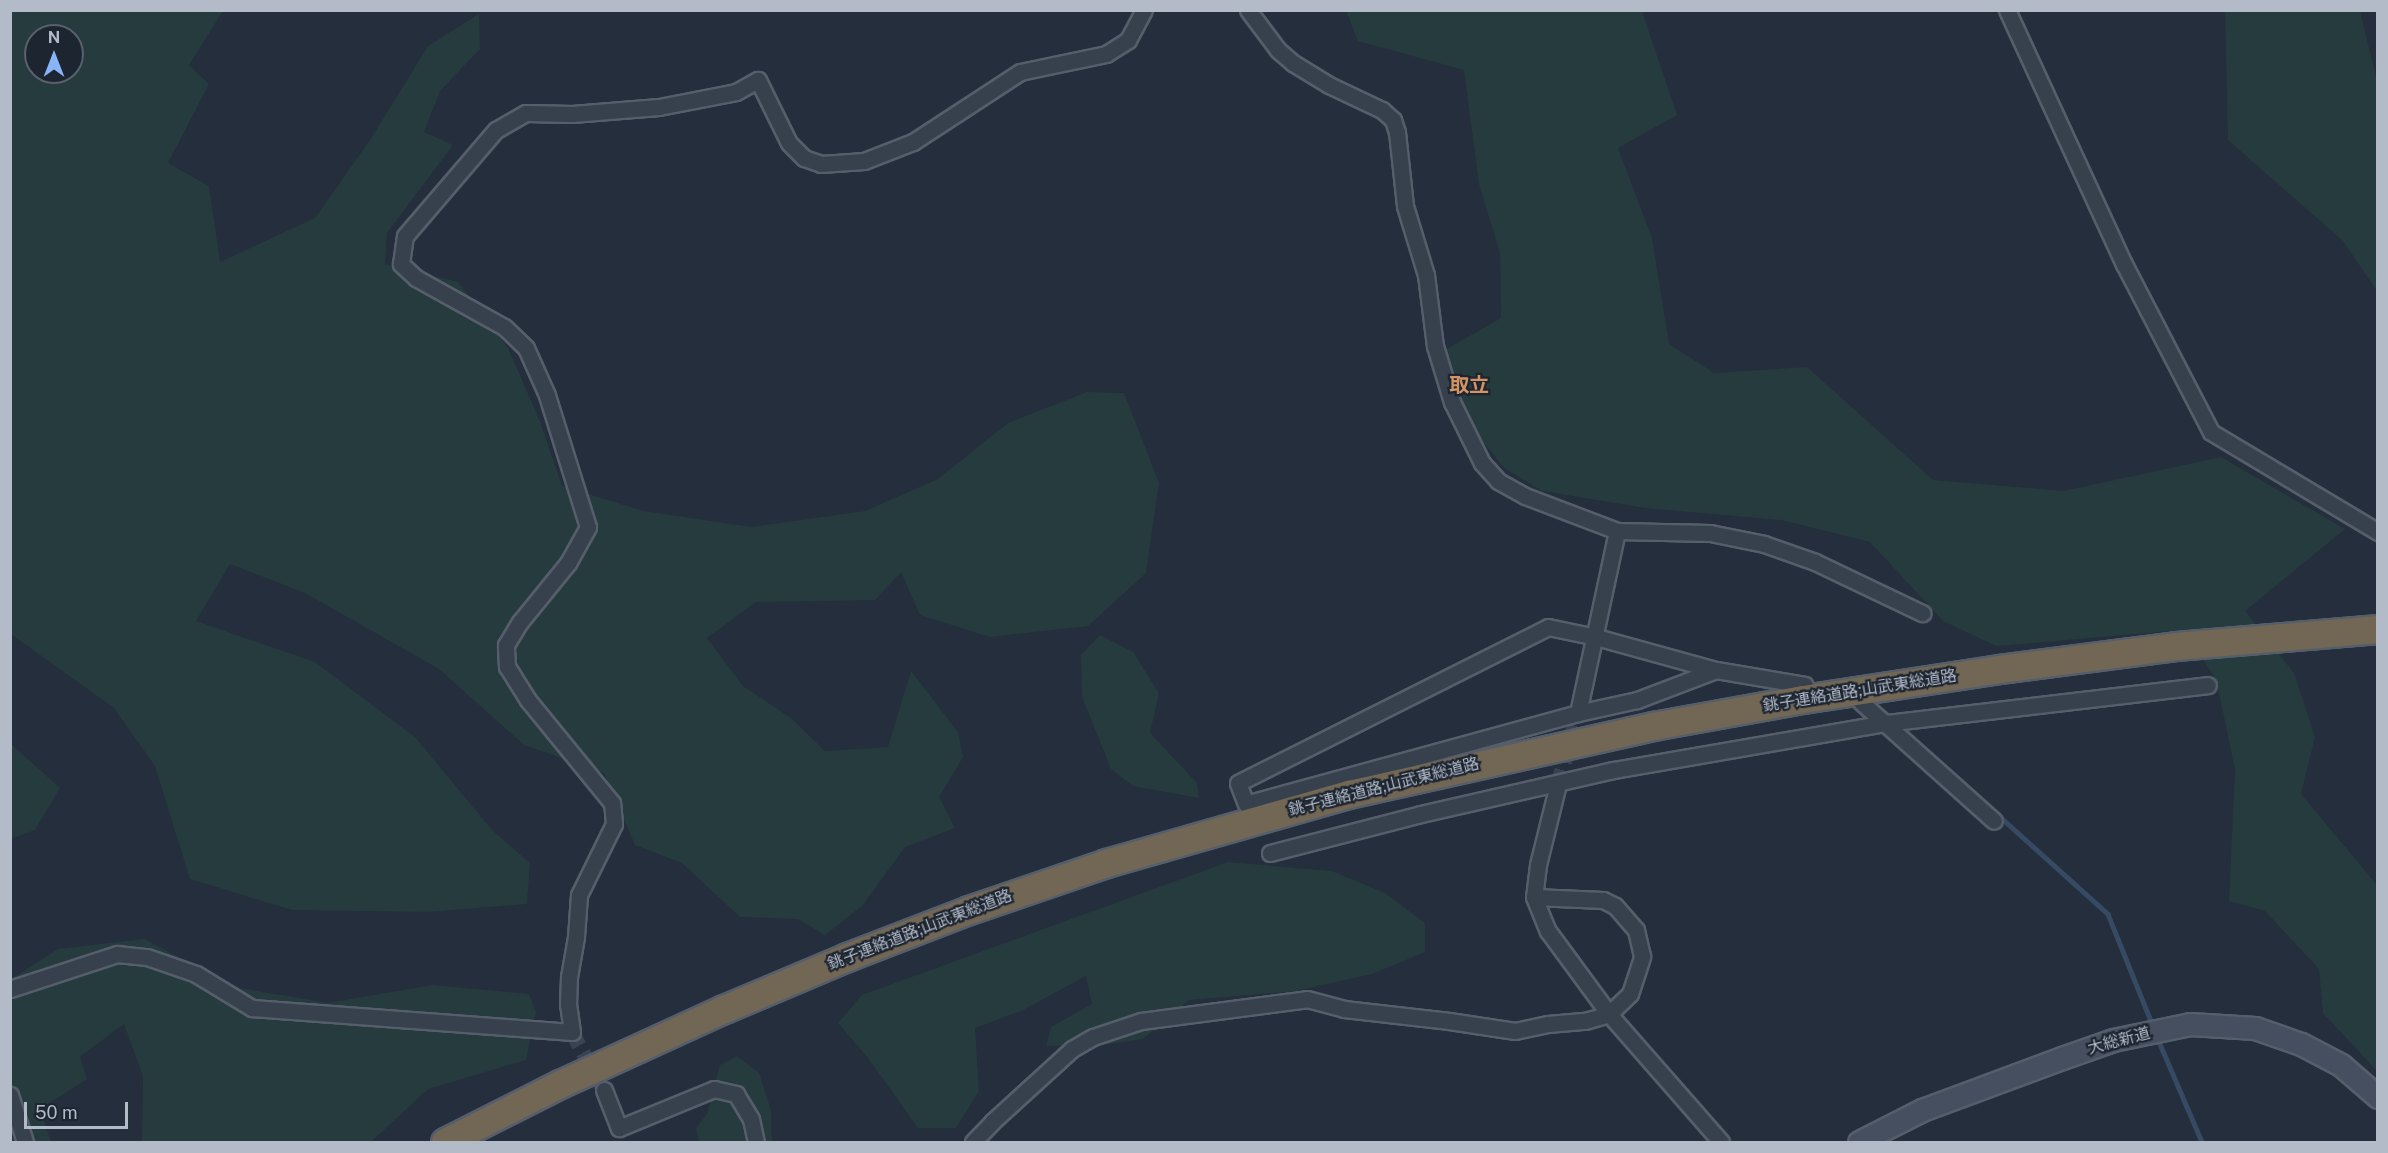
<!DOCTYPE html>
<html>
<head>
<meta charset="utf-8">
<style>
  body { margin:0 }
  #map { position:relative; width:2388px; height:1153px; overflow:hidden; background:#242e3c; font-family:"Public Sans","Noto Sans JP",sans-serif }
  div>[style] { position:absolute }
  .green>* { inset:0; background:#263b3d }
  .stream>* { height:4.5px; margin:-2.25px; padding:0 2.25px; transform-origin:2.25px; border-radius:2.25px; background:#374a63 }
  .street-tunnel>* { height:15px; margin-top:-7.5px; transform-origin:0; background:repeating-linear-gradient(90deg,#394351 0 15px,transparent 0 23px) }
  .roads { filter:drop-shadow(2px 0 #555e6a) drop-shadow(-2px 0 #555e6a) drop-shadow(0 2px #555e6a) drop-shadow(0 -2px #555e6a) }
  .street>* { height:15px; margin:-7.5px; padding:0 7.5px; transform-origin:7.5px; border-radius:7.5px; background:#37404d }
  .secondary>* { height:21px; margin:-10.5px; padding:0 10.5px; transform-origin:10.5px; border-radius:10.5px; background:#454f5f }
  .highway>* { height:27px; margin:-13.5px; padding:0 13.5px; transform-origin:13.5px; border-radius:13.5px; background:#726754 }
  span { translate:-50% -50%; white-space:nowrap; text-align:center; line-height:1.15; -webkit-text-stroke:4.5px #1d2531; paint-order:stroke }
  .street-label { font-size:16px; color:#b3bbc8 }
  .quarter-label { font-size:20px; color:#d39363; font-weight:700 }
  .frame { position:absolute; inset:0; border:12px solid #b3bbc8; pointer-events:none }
  .north { position:absolute; left:24px; top:24px; width:60px; height:60px; box-sizing:border-box; background:#1d2531; border:2px solid #59616d; border-radius:50%; rotate:0deg; font-size:16px; font-weight:700; line-height:24px; text-align:center; color:#b3bbc8 }
  .north::after { content:''; display:block; margin:auto; width:21px; height:27px; background:#89b4f7; clip-path:polygon(50% 0,100% 100%,50% 72%,0 100%) }
  .scale { position:absolute; left:24px; top:1102px; width:104px; height:27px; box-sizing:border-box; border:3px solid #b3bbc8; border-top:0; padding-left:8px; font-size:18px; line-height:21px; white-space:nowrap; color:#b3bbc8; -webkit-text-stroke:4px #1d2531; paint-order:stroke }
</style>
</head>
<body>
<div id="map">
  <div class="green">
    <div style="clip-path:polygon(evenodd,11px 11px,223px 11px,189px 65px,209px 84px,168px 163px,209px 186px,220px 262px,315px 218px,372px 137px,428px 46px,479px 14px,480px 49px,440px 91px,424px 132px,453px 145px,387px 233px,385px 264px,458px 282px,508px 348px,540px 421px,562px 486px,644px 511px,751px 527px,865px 511px,938px 479px,1008px 423px,1087px 392px,1124px 393px,1159px 483px,1146px 573px,1088px 626px,990px 637px,920px 615px,901px 572px,875px 600px,756px 602px,707px 638px,743px 686px,791px 718px,825px 751px,888px 747px,911px 671px,958px 732px,963px 757px,939px 797px,955px 828px,905px 847px,862px 906px,825px 935px,798px 919px,740px 917px,682px 863px,635px 845px,604px 773px,524px 745px,439px 669px,305px 593px,230px 564px,196px 621px,315px 662px,415px 737px,492px 830px,530px 863px,527px 904px,427px 912px,292px 910px,190px 879px,155px 766px,114px 708px,11px 634px,11px 11px,36px 36px,72px 36px,72px 72px,36px 72px,36px 36px)"></div>
    <div style="clip-path:polygon(1346px 11px,1642px 11px,1677px 115px,1618px 148px,1652px 238px,1669px 344px,1714px 373px,1807px 367px,1933px 480px,2064px 491px,2221px 457px,2345px 529px,2245px 611px,2294px 673px,2315px 737px,2301px 794px,2377px 885px,2377px 1071px,2323px 1013px,2319px 969px,2265px 911px,2229px 901px,2235px 769px,2216px 679px,2183px 630px,1996px 646px,1943px 621px,1870px 542px,1781px 520px,1645px 508px,1542px 491px,1504px 468px,1472px 427px,1445px 350px,1501px 318px,1500px 253px,1479px 184px,1464px 70px,1358px 41px)"></div>
    <div style="clip-path:polygon(2225px 11px,2360px 11px,2377px 81px,2377px 291px,2343px 241px,2228px 140px)"></div>
    <div style="clip-path:polygon(1100px 635px,1133px 652px,1159px 693px,1150px 733px,1197px 783px,1199px 798px,1133px 786px,1111px 769px,1082px 697px,1081px 655px)"></div>
    <div style="clip-path:polygon(11px 744px,60px 788px,35px 830px,11px 839px)"></div>
    <div style="clip-path:polygon(1228px 862px,1332px 871px,1385px 893px,1425px 923px,1425px 952px,1372px 974px,1296px 991px,1189px 1000px,1143px 1039px,1103px 1045px,1046px 1046px,1051px 1027px,1092px 1004px,1086px 976px,1021px 1011px,975px 1028px,979px 1091px,956px 1128px,918px 1128px,868px 1058px,838px 1023px,862px 995px)"></div>
    <div style="clip-path:polygon(144px 939px,239px 988px,328px 1003px,432px 985px,529px 994px,536px 1012px,526px 1060px,428px 1089px,371px 1142px,142px 1142px,143px 1076px,124px 1024px,80px 1057px,87px 1079px,40px 1109px,51px 1142px,11px 1142px,11px 979px,58px 949px)"></div>
    <div style="clip-path:polygon(737px 1056px,759px 1073px,771px 1110px,772px 1142px,699px 1142px,696px 1128px,707px 1114px,720px 1065px)"></div>
  </div>
  <div class="stream">
    <div style="left:1997px;top:814px;width:149px;rotate:42deg"></div>
    <div style="left:2108px;top:914px;width:121px;rotate:68.1deg"></div>
    <div style="left:2157px;top:1037px;width:114px;rotate:66.8deg"></div>
  </div>
  <div class="street-tunnel">
    <div style="left:1558px;top:784px;width:74px;rotate:-74.3deg"></div>
    <div style="left:572px;top:1032px;width:66px;rotate:61.1deg"></div>
  </div>
  <div class="roads">
    <div class="street">
      <div style="left:1248px;top:10px;width:50px;rotate:53.1deg"></div>
      <div style="left:1278px;top:50px;width:20px;rotate:41deg"></div>
      <div style="left:1293px;top:63px;width:42px;rotate:31.4deg"></div>
      <div style="left:1329px;top:85px;width:59px;rotate:25.3deg"></div>
      <div style="left:1382px;top:110px;width:15px;rotate:42deg"></div>
      <div style="left:1393px;top:120px;width:13px;rotate:72deg"></div>
      <div style="left:1397px;top:132px;width:74px;rotate:83.8deg"></div>
      <div style="left:1405px;top:206px;width:72px;rotate:73.1deg"></div>
      <div style="left:1426px;top:275px;width:72px;rotate:82.8deg"></div>
      <div style="left:1435px;top:346px;width:59px;rotate:73.1deg"></div>
      <div style="left:1452px;top:402px;width:68px;rotate:63.8deg"></div>
      <div style="left:1482px;top:463px;width:24px;rotate:48deg"></div>
      <div style="left:1498px;top:481px;width:31px;rotate:29deg"></div>
      <div style="left:1525px;top:496px;width:98px;rotate:20.8deg"></div>
      <div style="left:1617px;top:531px;width:93px;rotate:1.2deg"></div>
      <div style="left:1710px;top:533px;width:55px;rotate:11.5deg"></div>
      <div style="left:1764px;top:544px;width:54px;rotate:19.4deg"></div>
      <div style="left:1815px;top:562px;width:119px;rotate:25.5deg"></div>
      <div style="left:2007px;top:10px;width:280px;rotate:65.3deg"></div>
      <div style="left:2124px;top:264px;width:189px;rotate:62.6deg"></div>
      <div style="left:2211px;top:432px;width:195px;rotate:30.9deg"></div>
      <div style="left:1716px;top:670px;width:85px;rotate:159.2deg"></div>
      <div style="left:1637px;top:700px;width:60px;rotate:167.6deg"></div>
      <div style="left:1578px;top:713px;width:344px;rotate:164.7deg"></div>
      <div style="left:1246px;top:804px;width:22px;rotate:-111deg"></div>
      <div style="left:1238px;top:783px;width:347px;rotate:-26.7deg"></div>
      <div style="left:1548px;top:627px;width:49px;rotate:11.8deg"></div>
      <div style="left:1596px;top:637px;width:124px;rotate:15.4deg"></div>
      <div style="left:1716px;top:670px;width:90px;rotate:9.6deg"></div>
      <div style="left:1861px;top:702px;width:178px;rotate:41.8deg"></div>
      <div style="left:1578px;top:713px;width:186px;rotate:-77.9deg"></div>
      <div style="left:1558px;top:784px;width:83px;rotate:103.9deg"></div>
      <div style="left:1538px;top:865px;width:32px;rotate:97deg"></div>
      <div style="left:1534px;top:897px;width:37px;rotate:68deg"></div>
      <div style="left:1548px;top:931px;width:103px;rotate:53.7deg"></div>
      <div style="left:1609px;top:1014px;width:170px;rotate:48.8deg"></div>
      <div style="left:1270px;top:853px;width:156px;rotate:-14.5deg"></div>
      <div style="left:1421px;top:814px;width:197px;rotate:-12.9deg"></div>
      <div style="left:1613px;top:770px;width:277px;rotate:-9.8deg"></div>
      <div style="left:1886px;top:723px;width:324px;rotate:-6.7deg"></div>
      <div style="left:10px;top:989px;width:113px;rotate:-18.1deg"></div>
      <div style="left:117px;top:954px;width:30px;rotate:6deg"></div>
      <div style="left:147px;top:957px;width:52px;rotate:19.1deg"></div>
      <div style="left:196px;top:974px;width:66px;rotate:31.3deg"></div>
      <div style="left:252px;top:1008px;width:321px;rotate:4.3deg"></div>
      <div style="left:572px;top:1032px;width:27px;rotate:-98deg"></div>
      <div style="left:568px;top:1005px;width:28px;rotate:-88deg"></div>
      <div style="left:569px;top:977px;width:41px;rotate:-80.1deg"></div>
      <div style="left:576px;top:937px;width:42px;rotate:-85.9deg"></div>
      <div style="left:579px;top:895px;width:79px;rotate:-63.8deg"></div>
      <div style="left:614px;top:824px;width:21px;rotate:-95deg"></div>
      <div style="left:612px;top:803px;width:133px;rotate:-129.2deg"></div>
      <div style="left:528px;top:700px;width:39px;rotate:-122deg"></div>
      <div style="left:507px;top:667px;width:22px;rotate:-93deg"></div>
      <div style="left:506px;top:645px;width:27px;rotate:-59deg"></div>
      <div style="left:520px;top:622px;width:76px;rotate:-50.9deg"></div>
      <div style="left:568px;top:563px;width:41px;rotate:-60.9deg"></div>
      <div style="left:588px;top:527px;width:138px;rotate:-107.3deg"></div>
      <div style="left:547px;top:395px;width:51px;rotate:-114.1deg"></div>
      <div style="left:526px;top:348px;width:30px;rotate:-136deg"></div>
      <div style="left:504px;top:327px;width:101px;rotate:-150.9deg"></div>
      <div style="left:416px;top:278px;width:21px;rotate:-137deg"></div>
      <div style="left:401px;top:264px;width:28px;rotate:-82deg"></div>
      <div style="left:405px;top:236px;width:140px;rotate:-49.4deg"></div>
      <div style="left:496px;top:130px;width:34px;rotate:-30deg"></div>
      <div style="left:526px;top:113px;width:46px;rotate:1.2deg"></div>
      <div style="left:572px;top:114px;width:87px;rotate:-4.6deg"></div>
      <div style="left:659px;top:107px;width:78px;rotate:-11deg"></div>
      <div style="left:736px;top:92px;width:25px;rotate:-29deg"></div>
      <div style="left:758px;top:80px;width:70px;rotate:63.8deg"></div>
      <div style="left:789px;top:143px;width:21px;rotate:45deg"></div>
      <div style="left:804px;top:158px;width:18px;rotate:19deg"></div>
      <div style="left:821px;top:164px;width:43px;rotate:-4deg"></div>
      <div style="left:864px;top:161px;width:53px;rotate:-21.2deg"></div>
      <div style="left:913px;top:142px;width:128px;rotate:-33.2deg"></div>
      <div style="left:1020px;top:72px;width:88px;rotate:-11.8deg"></div>
      <div style="left:1106px;top:54px;width:26px;rotate:-32deg"></div>
      <div style="left:1128px;top:40px;width:34px;rotate:-62deg"></div>
      <div style="left:604px;top:1090px;width:41px;rotate:68.5deg"></div>
      <div style="left:619px;top:1128px;width:103px;rotate:-22.3deg"></div>
      <div style="left:714px;top:1089px;width:23px;rotate:13deg"></div>
      <div style="left:736px;top:1094px;width:29px;rotate:59deg"></div>
      <div style="left:751px;top:1119px;width:24px;rotate:78deg"></div>
      <div style="left:10px;top:1095px;width:49px;rotate:72.3deg"></div>
      <div style="left:973px;top:1142px;width:28px;rotate:-46deg"></div>
      <div style="left:992px;top:1122px;width:108px;rotate:-42.4deg"></div>
      <div style="left:1072px;top:1049px;width:24px;rotate:-30deg"></div>
      <div style="left:1093px;top:1037px;width:51px;rotate:-18.4deg"></div>
      <div style="left:1141px;top:1021px;width:167px;rotate:-7.5deg"></div>
      <div style="left:1307px;top:999px;width:38px;rotate:15deg"></div>
      <div style="left:1344px;top:1009px;width:106px;rotate:6.5deg"></div>
      <div style="left:1449px;top:1021px;width:67px;rotate:8.6deg"></div>
      <div style="left:1515px;top:1031px;width:34px;rotate:-12deg"></div>
      <div style="left:1548px;top:1024px;width:37px;rotate:-5deg"></div>
      <div style="left:1585px;top:1021px;width:25px;rotate:-16deg"></div>
      <div style="left:1609px;top:1014px;width:29px;rotate:-44deg"></div>
      <div style="left:1630px;top:994px;width:40px;rotate:-72deg"></div>
      <div style="left:1642px;top:956px;width:27px;rotate:-103deg"></div>
      <div style="left:1636px;top:930px;width:32px;rotate:-131deg"></div>
      <div style="left:1615px;top:906px;width:13px;rotate:-153deg"></div>
      <div style="left:1603px;top:900px;width:69px;rotate:-177.5deg"></div>
    </div>
    <div class="secondary">
      <div style="left:1859px;top:1142px;width:71px;rotate:-26.9deg"></div>
      <div style="left:1922px;top:1110px;width:149px;rotate:-20.4deg"></div>
      <div style="left:2062px;top:1058px;width:54px;rotate:-19.4deg"></div>
      <div style="left:2113px;top:1040px;width:79px;rotate:-11.7deg"></div>
      <div style="left:2190px;top:1024px;width:65px;rotate:3.5deg"></div>
      <div style="left:2255px;top:1028px;width:49px;rotate:19.2deg"></div>
      <div style="left:2301px;top:1044px;width:45px;rotate:27.7deg"></div>
      <div style="left:2341px;top:1065px;width:49px;rotate:40.9deg"></div>
    </div>
    <div class="highway">
      <div style="left:445px;top:1142px;width:129px;rotate:-26.8deg"></div>
      <div style="left:560px;top:1084px;width:180px;rotate:-24.6deg"></div>
      <div style="left:724px;top:1009px;width:134px;rotate:-22.9deg"></div>
      <div style="left:847px;top:957px;width:131px;rotate:-21.1deg"></div>
      <div style="left:969px;top:910px;width:145px;rotate:-18.9deg"></div>
      <div style="left:1106px;top:863px;width:253px;rotate:-15.9deg"></div>
      <div style="left:1349px;top:794px;width:312px;rotate:-12.6deg"></div>
      <div style="left:1653px;top:726px;width:152px;rotate:-10.2deg"></div>
      <div style="left:1803px;top:699px;width:198px;rotate:-8.7deg"></div>
      <div style="left:1999px;top:669px;width:178px;rotate:-7.4deg"></div>
      <div style="left:2176px;top:646px;width:203px;rotate:-4.8deg"></div>
    </div>
  </div>
  <div class="street-label">
    <span style="left:1860px;top:691px;rotate:-9deg">銚子連絡道路;山武東総道路</span>
    <span style="left:1384px;top:787px;rotate:-14deg">銚子連絡道路;山武東総道路</span>
    <span style="left:920px;top:930px;rotate:-21deg">銚子連絡道路;山武東総道路</span>
    <span style="left:2119px;top:1041px;rotate:-15deg">大総新道</span>
  </div>
  <div class="quarter-label">
    <span style="left:1469px;top:385px">取立</span>
  </div>
  <div class="frame"></div>
  <div class="north">N</div>
  <div class="scale">50 m</div>
</div>
</body>
</html>
